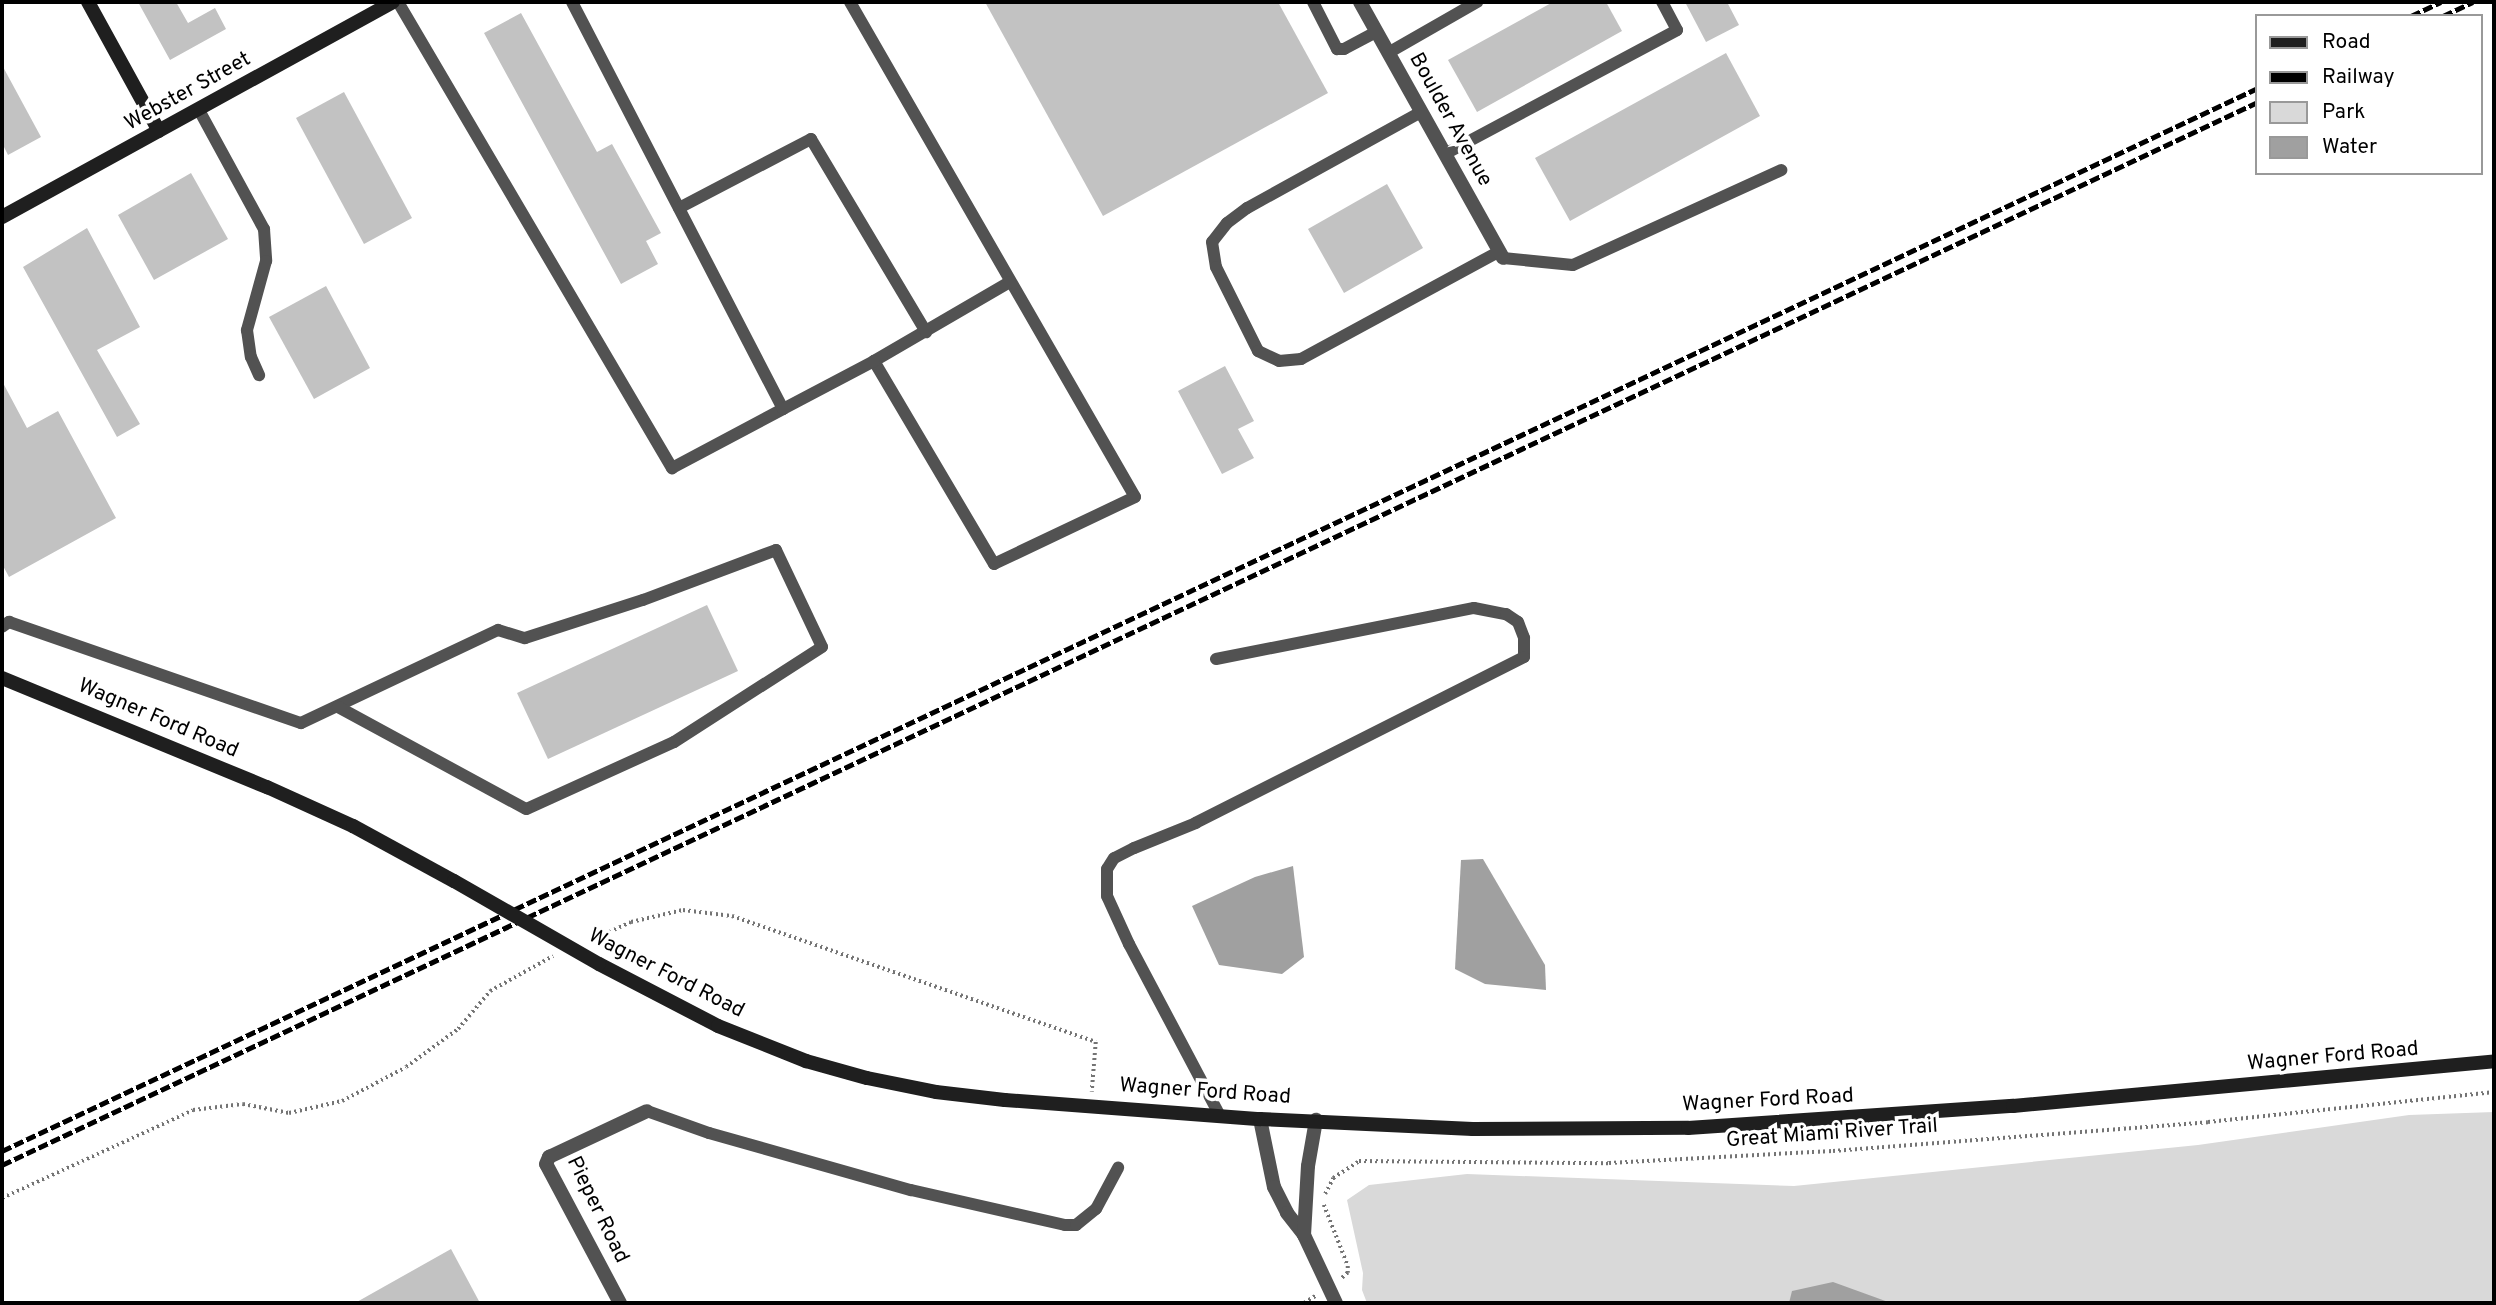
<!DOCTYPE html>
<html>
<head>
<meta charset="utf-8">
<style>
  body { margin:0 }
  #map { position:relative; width:2496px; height:1305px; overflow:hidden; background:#fff; font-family:Overpass,sans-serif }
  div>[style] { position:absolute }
  .green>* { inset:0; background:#d9d9d9 }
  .water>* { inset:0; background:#a0a0a0 }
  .building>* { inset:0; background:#c2c2c2 }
  .path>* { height:3.5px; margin-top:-1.75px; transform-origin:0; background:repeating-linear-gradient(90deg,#747474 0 2px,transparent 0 5.5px) }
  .lane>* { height:12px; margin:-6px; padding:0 6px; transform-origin:6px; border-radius:6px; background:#525252 }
  .street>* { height:14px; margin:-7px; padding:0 7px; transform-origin:7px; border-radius:7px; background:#525252 }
  .secondary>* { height:14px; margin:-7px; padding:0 7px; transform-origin:7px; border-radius:7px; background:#1f1f1f }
  .rail>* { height:5px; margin-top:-2.5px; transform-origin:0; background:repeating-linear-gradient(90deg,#000 0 10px,transparent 0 13.5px) }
  .secondary-bridge>* { height:14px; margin:-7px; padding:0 7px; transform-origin:7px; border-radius:7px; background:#1f1f1f }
  span { translate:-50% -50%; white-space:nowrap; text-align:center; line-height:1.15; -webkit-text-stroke:7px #fff; paint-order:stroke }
  .street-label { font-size:21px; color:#000 }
  .frame { position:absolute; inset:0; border:4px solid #000; pointer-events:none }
  .legend { position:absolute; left:2255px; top:14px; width:228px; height:161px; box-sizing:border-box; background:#fff; border:2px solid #999; margin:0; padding:9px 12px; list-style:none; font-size:21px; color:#000 }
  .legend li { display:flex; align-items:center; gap:14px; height:35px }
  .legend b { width:35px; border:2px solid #999 }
</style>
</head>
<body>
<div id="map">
  <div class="green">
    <div style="clip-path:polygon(2494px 1112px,2494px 1303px,1367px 1303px,1362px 1290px,1363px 1273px,1347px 1200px,1369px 1185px,1467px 1174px,1794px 1186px,2198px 1145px,2409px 1115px)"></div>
  </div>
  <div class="water">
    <div style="clip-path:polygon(1483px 859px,1545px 965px,1546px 990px,1485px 984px,1455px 969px,1461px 860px)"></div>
    <div style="clip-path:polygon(1293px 866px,1304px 957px,1282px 974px,1219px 965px,1192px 906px,1255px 877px)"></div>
    <div style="clip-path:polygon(1833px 1282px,1891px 1303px,1789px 1303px,1792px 1291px)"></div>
  </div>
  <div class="building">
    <div style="clip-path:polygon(138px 2px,176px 2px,188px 23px,215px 8px,226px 29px,170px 60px)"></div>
    <div style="clip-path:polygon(985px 2px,1278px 2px,1328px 93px,1103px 216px)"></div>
    <div style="clip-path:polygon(1553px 2px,1606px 2px,1622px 31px,1477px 112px,1448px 60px)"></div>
    <div style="clip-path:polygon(1685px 2px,1727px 2px,1739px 25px,1706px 42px)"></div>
    <div style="clip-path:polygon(521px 13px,597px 152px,612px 144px,661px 233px,646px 241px,658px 264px,621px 284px,484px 33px)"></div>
    <div style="clip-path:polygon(1726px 53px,1760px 116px,1570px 221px,1535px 158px)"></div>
    <div style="clip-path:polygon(2px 65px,41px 137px,8px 155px,2px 143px)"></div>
    <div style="clip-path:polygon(344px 92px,412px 218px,364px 244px,296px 118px)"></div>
    <div style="clip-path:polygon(191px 173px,228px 239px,154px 280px,118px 215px)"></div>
    <div style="clip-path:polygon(1387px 184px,1423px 248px,1344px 293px,1308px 229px)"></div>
    <div style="clip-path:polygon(87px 228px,140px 327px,97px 350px,140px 424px,117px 437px,23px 267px)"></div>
    <div style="clip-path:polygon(326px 286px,370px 368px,314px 399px,269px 317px)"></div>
    <div style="clip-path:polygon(1225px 366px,1254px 421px,1238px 429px,1254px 458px,1222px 474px,1178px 391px)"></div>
    <div style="clip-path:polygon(2px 381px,27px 428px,58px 411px,116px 518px,9px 577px,2px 564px)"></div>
    <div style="clip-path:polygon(707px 605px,738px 671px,548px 759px,517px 693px)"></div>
    <div style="clip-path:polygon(451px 1249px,480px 1303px,355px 1303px)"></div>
  </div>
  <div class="path">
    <div style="left:589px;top:941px;width:46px;rotate:-24.3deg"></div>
    <div style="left:631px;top:922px;width:53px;rotate:-13deg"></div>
    <div style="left:683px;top:910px;width:49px;rotate:7deg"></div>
    <div style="left:732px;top:916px;width:385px;rotate:19.1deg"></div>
    <div style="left:1096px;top:1042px;width:50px;rotate:94.6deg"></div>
    <div style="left:1325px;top:1194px;width:18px;rotate:-63deg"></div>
    <div style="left:1333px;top:1178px;width:31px;rotate:-33deg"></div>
    <div style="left:1359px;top:1161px;width:250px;rotate:0.5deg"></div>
    <div style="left:1609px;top:1163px;width:224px;rotate:-3.1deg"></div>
    <div style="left:1833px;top:1151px;width:376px;rotate:-4.4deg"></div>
    <div style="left:2208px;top:1122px;width:288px;rotate:-6deg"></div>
    <div style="left:2px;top:1198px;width:210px;rotate:-24.7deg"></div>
    <div style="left:193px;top:1110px;width:50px;rotate:-6.8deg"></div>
    <div style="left:243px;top:1104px;width:47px;rotate:11.1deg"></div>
    <div style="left:289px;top:1113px;width:54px;rotate:-12.8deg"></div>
    <div style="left:342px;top:1101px;width:72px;rotate:-28deg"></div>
    <div style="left:406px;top:1067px;width:64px;rotate:-36.2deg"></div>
    <div style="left:458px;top:1029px;width:50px;rotate:-49.9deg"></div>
    <div style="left:490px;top:991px;width:72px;rotate:-29.1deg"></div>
    <div style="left:1324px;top:1205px;width:66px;rotate:68.5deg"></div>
    <div style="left:1348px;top:1266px;width:7px;rotate:90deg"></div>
    <div style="left:1348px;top:1273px;width:9px;rotate:139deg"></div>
    <div style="left:1304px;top:1303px;width:15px;rotate:-32deg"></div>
  </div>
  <div class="lane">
    <div style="left:398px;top:2px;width:541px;rotate:59.55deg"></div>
    <div style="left:672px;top:468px;width:126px;rotate:-28deg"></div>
    <div style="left:783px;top:409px;width:458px;rotate:-117.4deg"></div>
    <div style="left:850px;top:2px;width:571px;rotate:60.07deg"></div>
    <div style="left:1135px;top:497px;width:156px;rotate:154.6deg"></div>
    <div style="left:994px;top:564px;width:236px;rotate:-120.6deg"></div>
    <div style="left:874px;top:361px;width:157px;rotate:-30.2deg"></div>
    <div style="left:1313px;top:2px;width:53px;rotate:62.9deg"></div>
    <div style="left:1337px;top:49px;width:7px"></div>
    <div style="left:1344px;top:49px;width:36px;rotate:-28deg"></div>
    <div style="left:1388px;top:53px;width:103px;rotate:-29.8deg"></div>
    <div style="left:199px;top:110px;width:136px;rotate:61.4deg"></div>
    <div style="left:264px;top:229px;width:32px;rotate:86deg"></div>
    <div style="left:266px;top:261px;width:72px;rotate:105.4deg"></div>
    <div style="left:247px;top:330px;width:27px;rotate:82deg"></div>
    <div style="left:251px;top:357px;width:20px;rotate:66deg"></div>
    <div style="left:1421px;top:112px;width:199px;rotate:151.1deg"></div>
    <div style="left:1247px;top:208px;width:25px;rotate:143deg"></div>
    <div style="left:1227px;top:223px;width:24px;rotate:128deg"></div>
    <div style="left:1212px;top:242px;width:25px;rotate:81deg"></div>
    <div style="left:1216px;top:267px;width:94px;rotate:63.4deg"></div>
    <div style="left:1258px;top:351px;width:23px;rotate:25deg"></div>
    <div style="left:1279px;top:361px;width:22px;rotate:-5deg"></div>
    <div style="left:1301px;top:359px;width:226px;rotate:-28.5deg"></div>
    <div style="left:1445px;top:154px;width:263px;rotate:-28.1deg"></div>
    <div style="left:1677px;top:30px;width:32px;rotate:-118deg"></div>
    <div style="left:679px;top:208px;width:149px;rotate:-27.6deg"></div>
    <div style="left:811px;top:139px;width:225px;rotate:59.2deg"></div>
    <div style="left:1503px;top:258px;width:70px;rotate:5.7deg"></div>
    <div style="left:1573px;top:265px;width:229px;rotate:-24.5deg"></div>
    <div style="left:783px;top:409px;width:103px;rotate:-27.8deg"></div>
    <div style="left:2px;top:627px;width:9px;rotate:-36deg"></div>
    <div style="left:9px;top:622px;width:309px;rotate:19.1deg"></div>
    <div style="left:301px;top:723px;width:218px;rotate:-25.3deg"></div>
    <div style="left:498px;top:630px;width:28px;rotate:17deg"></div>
    <div style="left:525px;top:638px;width:124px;rotate:-17.9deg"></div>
    <div style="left:643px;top:600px;width:142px;rotate:-20.6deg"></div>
    <div style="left:776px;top:550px;width:107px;rotate:64.6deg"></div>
    <div style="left:822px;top:647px;width:176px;rotate:147.3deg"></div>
    <div style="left:674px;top:742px;width:162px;rotate:155.6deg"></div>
    <div style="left:526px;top:809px;width:214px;rotate:-151.5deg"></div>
    <div style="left:1216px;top:659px;width:263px;rotate:-11.2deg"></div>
    <div style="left:1474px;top:608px;width:33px;rotate:11deg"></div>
    <div style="left:1506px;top:614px;width:14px;rotate:34deg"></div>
    <div style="left:1518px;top:622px;width:17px;rotate:69deg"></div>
    <div style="left:1524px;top:638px;width:19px;rotate:90deg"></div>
    <div style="left:1524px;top:657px;width:368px;rotate:153.2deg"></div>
    <div style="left:1196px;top:823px;width:67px;rotate:158deg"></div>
    <div style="left:1134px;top:848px;width:22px;rotate:153deg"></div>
    <div style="left:1114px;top:858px;width:13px;rotate:122deg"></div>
    <div style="left:1107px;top:869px;width:27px;rotate:90deg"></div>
    <div style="left:1107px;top:896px;width:53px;rotate:65.4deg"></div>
    <div style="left:1129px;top:944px;width:192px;rotate:62.1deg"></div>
    <div style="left:647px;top:1111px;width:66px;rotate:19.5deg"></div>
    <div style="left:709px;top:1133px;width:210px;rotate:15.8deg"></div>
    <div style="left:911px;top:1190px;width:158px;rotate:12.8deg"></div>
    <div style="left:1065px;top:1225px;width:11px"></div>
    <div style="left:1076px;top:1225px;width:26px;rotate:-39deg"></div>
    <div style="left:1096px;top:1209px;width:47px;rotate:-61.8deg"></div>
  </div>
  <div class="street">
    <div style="left:1360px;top:2px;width:293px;rotate:60.8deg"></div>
    <div style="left:1260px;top:1119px;width:69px;rotate:78.4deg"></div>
    <div style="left:1274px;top:1187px;width:29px;rotate:63deg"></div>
    <div style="left:1287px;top:1213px;width:28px;rotate:52deg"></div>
    <div style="left:1304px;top:1235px;width:75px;rotate:64.8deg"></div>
    <div style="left:1304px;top:1235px;width:69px;rotate:-86.7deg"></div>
    <div style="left:1308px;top:1166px;width:47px;rotate:-80.1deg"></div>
    <div style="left:620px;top:1303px;width:157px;rotate:-118deg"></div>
    <div style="left:546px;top:1164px;width:8px;rotate:-67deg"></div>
    <div style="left:549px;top:1157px;width:108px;rotate:-25.1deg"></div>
  </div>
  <div class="secondary">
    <div style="left:88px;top:2px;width:147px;rotate:61.2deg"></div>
    <div style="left:2px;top:217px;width:446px;rotate:-28.8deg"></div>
    <div style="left:2px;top:678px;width:287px;rotate:22.4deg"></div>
    <div style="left:267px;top:787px;width:94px;rotate:24.4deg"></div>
    <div style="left:353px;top:826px;width:115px;rotate:28.6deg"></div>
    <div style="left:599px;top:964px;width:134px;rotate:27.5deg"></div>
    <div style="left:718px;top:1026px;width:95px;rotate:21.7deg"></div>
    <div style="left:806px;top:1061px;width:63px;rotate:15.6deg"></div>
    <div style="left:867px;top:1078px;width:70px;rotate:11.5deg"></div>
    <div style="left:936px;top:1092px;width:69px;rotate:6.6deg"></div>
    <div style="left:1005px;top:1100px;width:256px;rotate:4.3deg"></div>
    <div style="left:1260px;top:1119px;width:213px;rotate:2.7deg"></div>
    <div style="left:1473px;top:1129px;width:215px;rotate:-0.3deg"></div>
    <div style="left:1688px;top:1128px;width:326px;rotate:-3.9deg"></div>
    <div style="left:2013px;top:1106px;width:483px;rotate:-5.3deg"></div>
  </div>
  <div class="rail">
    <div style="left:2411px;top:16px;width:33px;rotate:-25deg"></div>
    <div style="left:2443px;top:16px;width:33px;rotate:-25deg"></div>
    <div style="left:2px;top:1151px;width:2492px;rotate:-25.23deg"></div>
    <div style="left:2px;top:1165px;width:2492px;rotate:-25.23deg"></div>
  </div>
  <div class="secondary-bridge">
    <div style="left:454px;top:881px;width:167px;rotate:29.8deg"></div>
  </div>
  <div class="street-label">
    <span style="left:188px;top:92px;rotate:-29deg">Webster Street</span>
    <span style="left:1450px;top:120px;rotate:61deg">Boulder Avenue</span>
    <span style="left:158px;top:719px;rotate:23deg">Wagner Ford Road</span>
    <span style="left:666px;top:974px;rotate:27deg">Wagner Ford Road</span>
    <span style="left:2333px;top:1057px;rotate:-5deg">Wagner Ford Road</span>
    <span style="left:1205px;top:1092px;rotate:4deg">Wagner Ford Road</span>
    <span style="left:1768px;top:1101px;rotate:-3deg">Wagner Ford Road</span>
    <span style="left:1832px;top:1134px;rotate:-4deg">Great Miami River Trail</span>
    <span style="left:597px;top:1210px;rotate:64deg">Pieper Road</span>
  </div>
  <div class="frame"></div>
  <ul class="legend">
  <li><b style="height:9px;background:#1f1f1f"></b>Road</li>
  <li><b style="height:9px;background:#000"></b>Railway</li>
  <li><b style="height:19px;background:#d9d9d9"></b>Park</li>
  <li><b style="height:19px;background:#a0a0a0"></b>Water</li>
  </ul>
</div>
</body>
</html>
